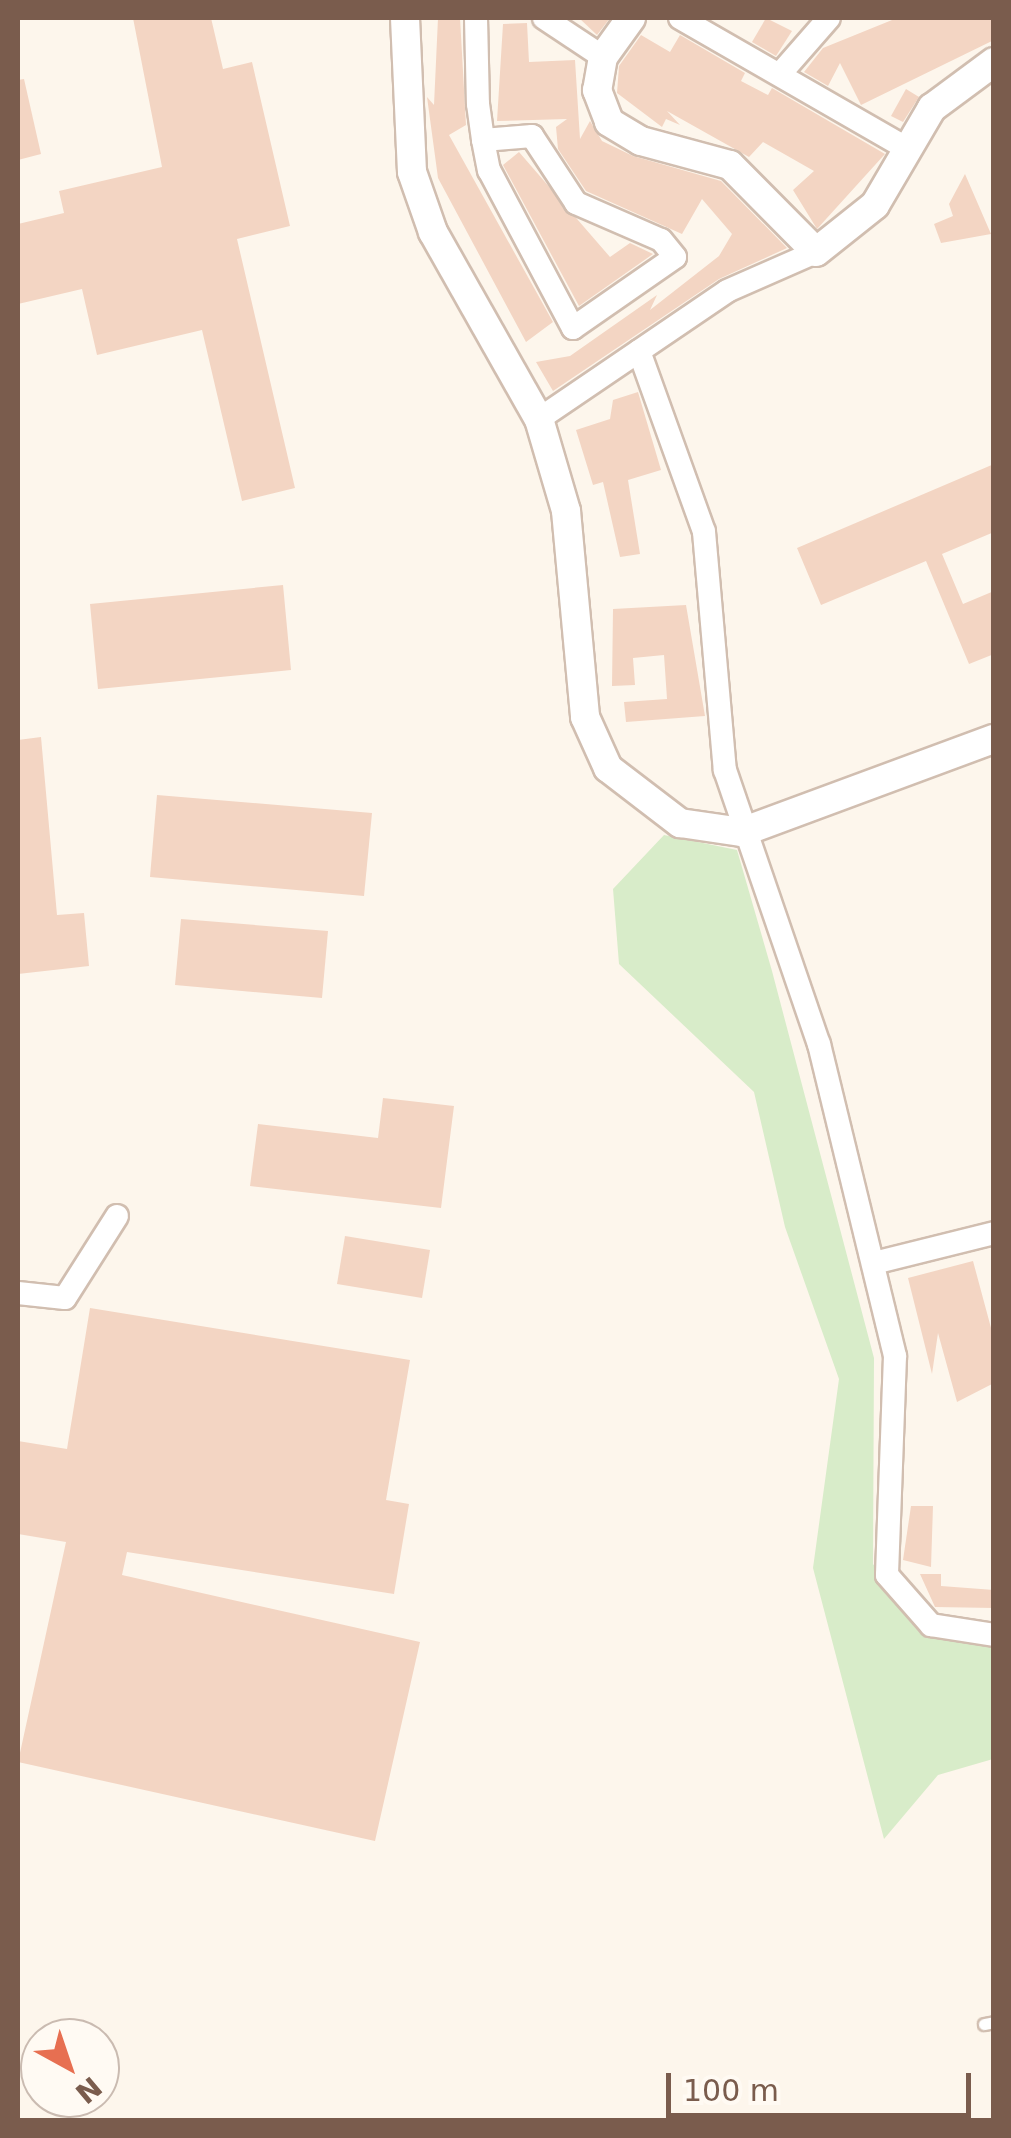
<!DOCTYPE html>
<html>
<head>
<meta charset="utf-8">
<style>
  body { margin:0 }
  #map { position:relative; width:1011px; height:2138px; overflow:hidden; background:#fdf6ec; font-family:"DejaVu Sans",sans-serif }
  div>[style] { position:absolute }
  .green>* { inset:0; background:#d8ecc9 }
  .building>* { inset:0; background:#f3d5c3 }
  .roads { filter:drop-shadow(2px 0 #d1beb0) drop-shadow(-2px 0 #d1beb0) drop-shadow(0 2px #d1beb0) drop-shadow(0 -2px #d1beb0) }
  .service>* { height:11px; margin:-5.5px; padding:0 5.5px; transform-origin:5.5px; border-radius:5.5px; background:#fff }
  .minor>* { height:22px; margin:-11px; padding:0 11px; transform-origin:11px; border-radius:11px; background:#fff }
  .tertiary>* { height:28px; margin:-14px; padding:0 14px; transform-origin:14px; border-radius:14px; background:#fff }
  span { translate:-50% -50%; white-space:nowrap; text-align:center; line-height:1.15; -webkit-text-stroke:10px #fffaf3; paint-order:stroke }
  .frame { position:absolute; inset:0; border:20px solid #7a5c4d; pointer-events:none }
  .north { position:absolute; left:20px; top:2018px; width:100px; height:100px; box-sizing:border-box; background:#fffaf3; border:2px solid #cabbb1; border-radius:50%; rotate:140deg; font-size:28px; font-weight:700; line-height:40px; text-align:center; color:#7a5c4d }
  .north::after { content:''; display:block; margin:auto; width:35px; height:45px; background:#e76f51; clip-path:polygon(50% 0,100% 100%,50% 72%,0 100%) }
  .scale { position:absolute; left:666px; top:2073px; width:305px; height:45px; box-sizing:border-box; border:5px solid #7a5c4d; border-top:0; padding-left:12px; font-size:30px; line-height:35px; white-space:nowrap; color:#7a5c4d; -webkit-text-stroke:8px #fffaf3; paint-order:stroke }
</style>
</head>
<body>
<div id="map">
  <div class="green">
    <div style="clip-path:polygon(664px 835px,737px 850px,772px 971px,874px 1358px,873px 1564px,921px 1630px,993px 1644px,993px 1759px,938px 1775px,884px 1839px,813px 1568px,839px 1379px,785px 1227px,754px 1092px,619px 964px,613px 889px)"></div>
  </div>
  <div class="building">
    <div style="clip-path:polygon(133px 18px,211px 18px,223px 69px,252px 62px,290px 226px,237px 239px,295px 488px,242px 501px,202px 330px,97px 355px,82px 289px,18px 304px,18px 224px,64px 213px,59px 191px,162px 167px)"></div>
    <div style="clip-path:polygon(438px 18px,460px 18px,466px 125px,449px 135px,553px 322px,526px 342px,438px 178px,427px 97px,434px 105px)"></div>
    <div style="clip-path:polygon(579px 18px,610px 18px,597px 35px)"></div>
    <div style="clip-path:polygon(766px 18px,792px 31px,776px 56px,752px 42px)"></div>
    <div style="clip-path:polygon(897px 18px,994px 18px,994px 40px,861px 105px,840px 63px,828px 86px,804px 72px,823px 48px)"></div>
    <div style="clip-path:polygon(527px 23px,529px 62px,575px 60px,580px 139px,590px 121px,602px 141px,633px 156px,721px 181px,787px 248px,719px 279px,553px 391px,536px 362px,570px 356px,657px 295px,650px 310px,719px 256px,732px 234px,702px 199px,682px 234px,586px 191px,558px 149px,556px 127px,567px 119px,497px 121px,503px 24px)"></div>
    <div style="clip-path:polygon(641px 35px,670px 52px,680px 35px,745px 73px,741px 81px,768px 95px,772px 88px,885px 154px,817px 229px,793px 190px,814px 171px,763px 142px,749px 157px,667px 111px,680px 125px,666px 119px,662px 127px,617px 93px,619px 66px)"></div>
    <div style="clip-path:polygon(24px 79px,41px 154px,18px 160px,18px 80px)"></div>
    <div style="clip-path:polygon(906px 89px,919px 97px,903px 122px,891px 116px)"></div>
    <div style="clip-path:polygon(519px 152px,610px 257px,630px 243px,653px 254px,579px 306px,503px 165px)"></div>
    <div style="clip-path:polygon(965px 174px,991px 234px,941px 243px,934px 224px,953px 216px,949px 204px)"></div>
    <div style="clip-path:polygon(638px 392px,661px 470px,628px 480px,640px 554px,620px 557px,603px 482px,593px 485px,576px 430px,610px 419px,613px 400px)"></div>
    <div style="clip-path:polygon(994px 464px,994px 532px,942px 554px,963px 604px,994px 591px,994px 654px,969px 664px,926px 561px,821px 605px,797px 548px)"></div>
    <div style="clip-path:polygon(283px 585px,291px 670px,98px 689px,90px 604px)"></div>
    <div style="clip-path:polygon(686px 605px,705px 716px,626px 722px,624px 702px,667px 699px,664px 655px,633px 658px,635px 685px,612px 686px,613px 609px)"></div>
    <div style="clip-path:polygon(41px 737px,57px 915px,84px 913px,89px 966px,18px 974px,18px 740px)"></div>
    <div style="clip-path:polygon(157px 795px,372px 813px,364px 896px,150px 877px)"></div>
    <div style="clip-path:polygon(181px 919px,328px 931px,322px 998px,175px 985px)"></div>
    <div style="clip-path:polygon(383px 1098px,454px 1106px,441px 1208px,250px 1186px,258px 1124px,378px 1138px)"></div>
    <div style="clip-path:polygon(345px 1236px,430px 1250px,422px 1298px,337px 1284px)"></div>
    <div style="clip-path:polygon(973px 1261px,994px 1339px,994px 1383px,957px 1402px,938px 1333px,932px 1374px,908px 1278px)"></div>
    <div style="clip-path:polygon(90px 1308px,410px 1360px,386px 1500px,409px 1504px,394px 1594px,127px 1552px,122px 1575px,420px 1642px,375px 1841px,18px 1762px,66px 1542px,18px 1534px,18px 1441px,67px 1449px)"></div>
    <div style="clip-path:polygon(911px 1506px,933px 1506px,931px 1567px,903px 1560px)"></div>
    <div style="clip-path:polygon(920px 1574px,941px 1574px,941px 1586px,994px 1590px,994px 1608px,935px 1607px)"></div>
  </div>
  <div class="roads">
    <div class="service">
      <div style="left:984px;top:2024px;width:10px;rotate:-11deg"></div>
    </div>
    <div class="minor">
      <div style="left:476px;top:18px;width:86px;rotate:88.7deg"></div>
      <div style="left:478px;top:104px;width:36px;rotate:82deg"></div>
      <div style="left:483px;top:140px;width:31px;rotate:79deg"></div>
      <div style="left:489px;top:170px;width:179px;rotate:62deg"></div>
      <div style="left:573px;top:328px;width:124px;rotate:-34.8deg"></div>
      <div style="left:675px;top:257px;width:22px;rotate:-129deg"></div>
      <div style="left:661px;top:240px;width:93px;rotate:-156.5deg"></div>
      <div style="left:576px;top:203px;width:80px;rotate:-123.3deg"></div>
      <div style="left:532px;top:136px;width:49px;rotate:175.3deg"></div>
      <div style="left:544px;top:18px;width:71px;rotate:33.5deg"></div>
      <div style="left:680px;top:18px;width:261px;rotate:29.9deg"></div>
      <div style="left:780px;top:74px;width:74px;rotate:-48.8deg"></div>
      <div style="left:639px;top:351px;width:192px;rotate:70.2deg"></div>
      <div style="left:704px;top:532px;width:239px;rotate:85deg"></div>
      <div style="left:725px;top:770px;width:290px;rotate:71.1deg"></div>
      <div style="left:819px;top:1044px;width:321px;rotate:76.3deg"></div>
      <div style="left:895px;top:1356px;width:219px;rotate:92.1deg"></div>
      <div style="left:887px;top:1575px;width:67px;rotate:48.7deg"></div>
      <div style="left:931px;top:1625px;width:64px;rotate:9deg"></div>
      <div style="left:539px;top:419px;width:227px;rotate:-34.2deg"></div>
      <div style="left:727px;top:291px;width:97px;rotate:-23.7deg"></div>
      <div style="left:874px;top:1263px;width:124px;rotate:-14deg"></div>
      <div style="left:18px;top:1293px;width:47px;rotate:6.1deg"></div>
      <div style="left:65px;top:1298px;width:97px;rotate:-57.6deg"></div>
    </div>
    <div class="tertiary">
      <div style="left:405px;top:18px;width:154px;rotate:87.4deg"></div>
      <div style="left:412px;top:172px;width:64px;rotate:70.7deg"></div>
      <div style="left:433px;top:232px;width:215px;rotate:60.5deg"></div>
      <div style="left:539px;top:419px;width:96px;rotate:73.6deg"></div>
      <div style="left:566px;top:511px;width:207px;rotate:84.7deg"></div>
      <div style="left:585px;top:717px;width:56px;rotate:65.7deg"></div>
      <div style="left:608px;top:768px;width:91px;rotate:37.4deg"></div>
      <div style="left:680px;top:823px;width:63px;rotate:8.3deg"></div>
      <div style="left:742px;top:832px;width:269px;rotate:-20.3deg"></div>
      <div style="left:631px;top:18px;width:48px;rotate:125.7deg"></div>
      <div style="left:603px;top:57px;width:34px;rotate:100deg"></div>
      <div style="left:597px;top:90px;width:34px;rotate:69deg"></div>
      <div style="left:609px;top:122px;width:37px;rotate:31deg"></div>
      <div style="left:641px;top:141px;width:92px;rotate:15.1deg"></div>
      <div style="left:730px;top:165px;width:122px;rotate:45.3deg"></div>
      <div style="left:816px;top:252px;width:75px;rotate:-38.5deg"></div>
      <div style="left:875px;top:205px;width:113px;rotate:-59.6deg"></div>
      <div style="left:932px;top:108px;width:77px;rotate:-36.6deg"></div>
    </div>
  </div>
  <div class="frame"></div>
  <div class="north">N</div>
  <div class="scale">100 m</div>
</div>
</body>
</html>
